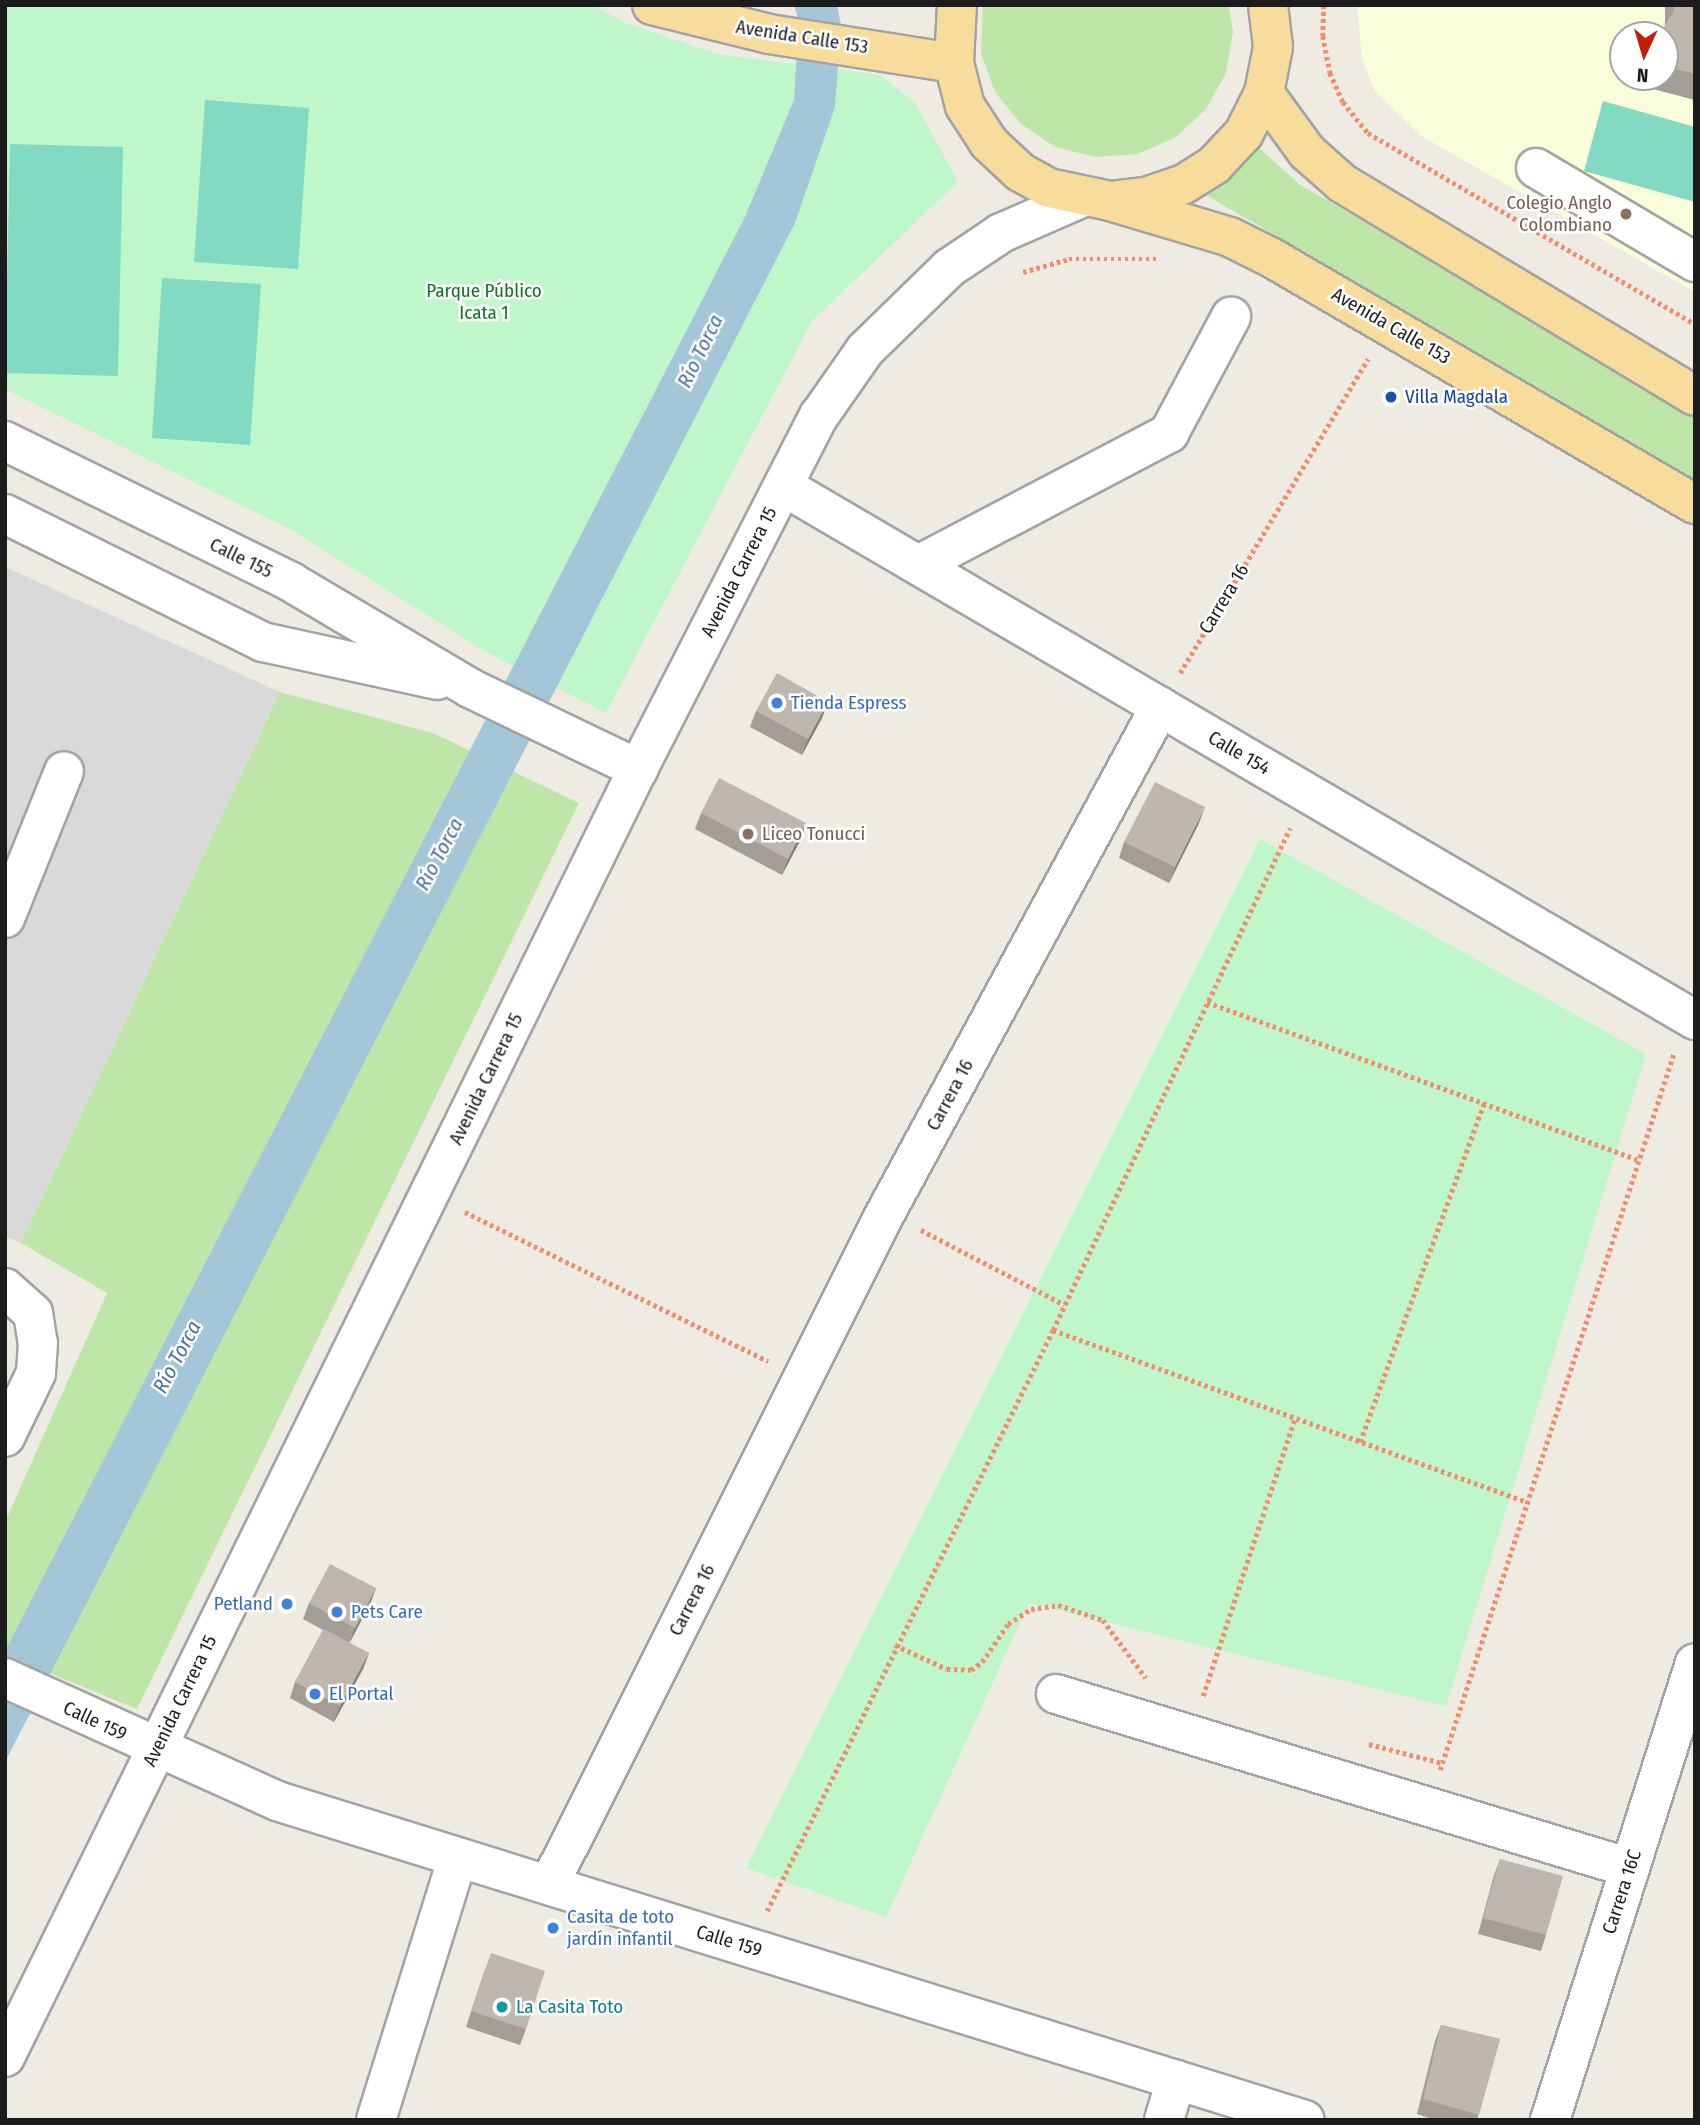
<!DOCTYPE html>
<html>
<head>
<meta charset="utf-8">
<style>
  body { margin:0 }
  #map { position:relative; width:1700px; height:2125px; overflow:hidden; background:#edebe2; font-family:"Fira Sans Condensed",sans-serif }
  div>[style] { position:absolute }
  .residential>* { inset:0; background:#dad9d9 }
  .education>* { inset:0; background:#f9fdda }
  .grass>* { inset:0; background:#bfe6a9 }
  .park>* { inset:0; background:#bff7cb }
  .pitch>* { inset:0; background:#82dac3 }
  .water>* { inset:0; background:#a4c6d9 }
  .path>* { height:4.5px; margin-top:-2.25px; transform-origin:0; background:repeating-linear-gradient(90deg,#f38c6c 0 3.5px,transparent 0 7px) }
  .roads { filter:drop-shadow(2px 0 #a3a3a3) drop-shadow(-2px 0 #a3a3a3) drop-shadow(0 2px #a3a3a3) drop-shadow(0 -2px #a3a3a3) }
  .minor>* { height:38px; margin:-19px; padding:0 19px; transform-origin:19px; border-radius:19px; background:#fff }
  .major>* { height:38px; margin:-19px; padding:0 19px; transform-origin:19px; border-radius:19px; background:#f7dc9c }
  .wall>* { inset:0; background:#a39d96 }
  .shaded-wall>* { inset:0; background:#84807a }
  .building>* { inset:0; background:#bdb7af }
  .dots>* { width:19px; height:19px; translate:-50% -50%; box-sizing:border-box; border:4px solid #fff; border-radius:50% }
  span { translate:-50% -50%; white-space:nowrap; text-align:center; line-height:1.15; -webkit-text-stroke:5px #fff; paint-order:stroke }
  .street-label { font-size:19px; color:#1c1c1c }
  .education-label { font-size:19px; color:#785e54 }
  .right { translate:-100% -50%; text-align:right }
  .left { translate:0 -50%; text-align:left }
  .park-label { font-size:19px; color:#107425 }
  .transit-label { font-size:19px; color:#164399 }
  .shop-label { font-size:19px; color:#366cbe }
  .culture-label { font-size:19px; color:#0d838f }
  .water-label { font-size:21px; color:#4d6ea7; font-style:italic }
  .frame { position:absolute; inset:0; border:7px solid #1c1c1c; pointer-events:none }
  .north { position:absolute; left:1609px; top:21px; width:70px; height:70px; box-sizing:border-box; background:#fff; border:2px solid #a4a4a4; border-radius:50%; rotate:184deg; font-size:19px; font-weight:700; line-height:28px; text-align:center; color:#1c1c1c }
  .north::after { content:''; display:block; margin:auto; width:24px; height:32px; background:#c02008; clip-path:polygon(50% 0,100% 100%,50% 72%,0 100%) }
</style>
</head>
<body>
<div id="map">
  <div class="residential">
    <div style="clip-path:polygon(5px 567px,280px 692px,21px 1243px,5px 1236px)"></div>
  </div>
  <div class="education">
    <div style="clip-path:polygon(evenodd,1357px 5px,1695px 5px,1695px 292px,1421px 136px,1375px 91px,1362px 59px,1357px 5px,1623px 35px,1665px 35px,1665px 77px,1623px 77px,1623px 35px)"></div>
  </div>
  <div class="grass">
    <div style="clip-path:polygon(983px 5px,1229px 5px,1233px 32px,1226px 73px,1206px 109px,1176px 137px,1138px 154px,1096px 157px,1055px 147px,1021px 124px,995px 92px,981px 53px)"></div>
    <div style="clip-path:polygon(1258px 147px,1299px 184px,1695px 415px,1695px 480px,1199px 191px)"></div>
    <div style="clip-path:polygon(280px 692px,433px 733px,579px 803px,137px 1709px,5px 1655px,5px 1522px,107px 1293px,21px 1243px)"></div>
  </div>
  <div class="park">
    <div style="clip-path:polygon(5px 5px,593px 5px,625px 23px,717px 54px,880px 75px,916px 104px,958px 182px,812px 321px,606px 713px,484px 651px,293px 531px,5px 389px)"></div>
    <div style="clip-path:polygon(1260px 839px,1646px 1054px,1446px 1706px,1029px 1603px,886px 1917px,746px 1868px)"></div>
  </div>
  <div class="pitch">
    <div style="clip-path:polygon(205px 100px,309px 108px,298px 269px,194px 262px)"></div>
    <div style="clip-path:polygon(1603px 101px,1695px 127px,1695px 202px,1584px 171px)"></div>
    <div style="clip-path:polygon(10px 144px,123px 147px,118px 376px,5px 373px)"></div>
    <div style="clip-path:polygon(162px 278px,261px 284px,250px 445px,152px 438px)"></div>
  </div>
  <div class="water">
    <div style="clip-path:polygon(794px 5px,837px 5px,841px 25px,835px 107px,795px 223px,5px 1762px,5px 1651px,744px 219px,794px 100px,799px 21px)"></div>
  </div>
  <div class="path">
    <div style="left:1324px;top:5px;width:31px;rotate:92deg"></div>
    <div style="left:1323px;top:36px;width:38px;rotate:79deg"></div>
    <div style="left:1330px;top:73px;width:32px;rotate:66deg"></div>
    <div style="left:1343px;top:102px;width:40px;rotate:51deg"></div>
    <div style="left:1368px;top:133px;width:379px;rotate:30.3deg"></div>
    <div style="left:1023px;top:272px;width:48px;rotate:-15.8deg"></div>
    <div style="left:1069px;top:259px;width:88px"></div>
    <div style="left:1180px;top:673px;width:366px;rotate:-59.1deg"></div>
    <div style="left:1207px;top:1002px;width:458px;rotate:20.1deg"></div>
    <div style="left:465px;top:1212px;width:338px;rotate:26.2deg"></div>
    <div style="left:921px;top:1230px;width:162px;rotate:27.5deg"></div>
    <div style="left:1053px;top:1330px;width:504px;rotate:19.94deg"></div>
    <div style="left:1360px;top:1442px;width:361px;rotate:-69.9deg"></div>
    <div style="left:895px;top:1645px;width:57px;rotate:24.8deg"></div>
    <div style="left:947px;top:1669px;width:24px;rotate:2deg"></div>
    <div style="left:971px;top:1670px;width:14px;rotate:-36deg"></div>
    <div style="left:982px;top:1662px;width:46px;rotate:-55.6deg"></div>
    <div style="left:1008px;top:1624px;width:27px;rotate:-33deg"></div>
    <div style="left:1031px;top:1609px;width:27px;rotate:-8deg"></div>
    <div style="left:1058px;top:1605px;width:47px;rotate:18.4deg"></div>
    <div style="left:1103px;top:1620px;width:72px;rotate:53.4deg"></div>
    <div style="left:1203px;top:1696px;width:293px;rotate:-71.7deg"></div>
    <div style="left:1369px;top:1744px;width:75px;rotate:14.6deg"></div>
    <div style="left:1440px;top:1770px;width:754px;rotate:-71.93deg"></div>
    <div style="left:767px;top:1911px;width:648px;rotate:-63.79deg"></div>
    <div style="left:1053px;top:1330px;width:555px;rotate:-64.73deg"></div>
  </div>
  <div class="roads">
    <div class="minor">
      <div style="left:1536px;top:168px;width:185px;rotate:30.6deg"></div>
      <div style="left:5px;top:441px;width:319px;rotate:26.2deg"></div>
      <div style="left:291px;top:582px;width:208px;rotate:30.6deg"></div>
      <div style="left:470px;top:688px;width:187px;rotate:25.7deg"></div>
      <div style="left:783px;top:486px;width:1057px;rotate:30.35deg"></div>
      <div style="left:5px;top:514px;width:288px;rotate:26.4deg"></div>
      <div style="left:263px;top:642px;width:178px;rotate:12.3deg"></div>
      <div style="left:918px;top:565px;width:284px;rotate:-27.7deg"></div>
      <div style="left:1169px;top:433px;width:132px;rotate:-61.9deg"></div>
      <div style="left:5px;top:918px;width:158px;rotate:-68.1deg"></div>
      <div style="left:5px;top:1288px;width:38px;rotate:42deg"></div>
      <div style="left:33px;top:1313px;width:30px;rotate:81deg"></div>
      <div style="left:38px;top:1343px;width:30px;rotate:94deg"></div>
      <div style="left:36px;top:1373px;width:71px;rotate:115.8deg"></div>
      <div style="left:5px;top:1678px;width:299px;rotate:24.3deg"></div>
      <div style="left:277px;top:1801px;width:1076px;rotate:17.24deg"></div>
      <div style="left:1056px;top:1694px;width:600px;rotate:16.86deg"></div>
      <div style="left:549px;top:1885px;width:753px;rotate:-63.4deg"></div>
      <div style="left:886px;top:1212px;width:575px;rotate:-61.52deg"></div>
      <div style="left:5px;top:2057px;width:1435px;rotate:-63.83deg"></div>
      <div style="left:638px;top:769px;width:397px;rotate:-62.9deg"></div>
      <div style="left:819px;top:416px;width:80px;rotate:-55.1deg"></div>
      <div style="left:865px;top:350px;width:117px;rotate:-44.3deg"></div>
      <div style="left:949px;top:268px;width:63px;rotate:-33.9deg"></div>
      <div style="left:1001px;top:233px;width:87px;rotate:-23.6deg"></div>
      <div style="left:376px;top:2120px;width:275px;rotate:-72.7deg"></div>
      <div style="left:1164px;top:2120px;width:42px;rotate:-73.3deg"></div>
      <div style="left:1550px;top:2120px;width:479px;rotate:-72.4deg"></div>
    </div>
    <div class="major">
      <div style="left:652px;top:5px;width:121px;rotate:13.9deg"></div>
      <div style="left:769px;top:34px;width:187px;rotate:8.9deg"></div>
      <div style="left:957px;top:5px;width:58px;rotate:93deg"></div>
      <div style="left:954px;top:63px;width:44px;rotate:75.7deg"></div>
      <div style="left:965px;top:106px;width:44px;rotate:57deg"></div>
      <div style="left:989px;top:143px;width:42px;rotate:43.1deg"></div>
      <div style="left:1020px;top:172px;width:33px;rotate:29deg"></div>
      <div style="left:1049px;top:188px;width:62px;rotate:12deg"></div>
      <div style="left:1110px;top:201px;width:39px;rotate:-7deg"></div>
      <div style="left:1149px;top:196px;width:37px;rotate:-19deg"></div>
      <div style="left:1184px;top:184px;width:36px;rotate:-32deg"></div>
      <div style="left:1214px;top:165px;width:44px;rotate:-46.8deg"></div>
      <div style="left:1244px;top:133px;width:45px;rotate:-63.4deg"></div>
      <div style="left:1264px;top:93px;width:47px;rotate:-78.9deg"></div>
      <div style="left:1273px;top:47px;width:42px;rotate:-96.8deg"></div>
      <div style="left:1264px;top:93px;width:73px;rotate:53.9deg"></div>
      <div style="left:1307px;top:152px;width:47px;rotate:41.5deg"></div>
      <div style="left:1342px;top:183px;width:412px;rotate:31.1deg"></div>
      <div style="left:1110px;top:201px;width:125px;rotate:16.7deg"></div>
      <div style="left:1230px;top:237px;width:47px;rotate:26.6deg"></div>
      <div style="left:1272px;top:258px;width:489px;rotate:30.2deg"></div>
    </div>
  </div>
  <div class="wall">
    <div style="clip-path:polygon(1665px 5px,1695px 5px,1695px 100px,1634px 84px,1637px 77px,1665px 77px)"></div>
    <div style="clip-path:polygon(828px 702px,822px 718px,802px 755px,750px 727px,756px 711px)"></div>
    <div style="clip-path:polygon(701px 813px,801px 839px,782px 875px,695px 829px)"></div>
    <div style="clip-path:polygon(1199px 823px,1169px 883px,1119px 858px,1124px 842px)"></div>
    <div style="clip-path:polygon(376px 1588px,370px 1604px,349px 1643px,369px 1653px,363px 1669px,334px 1722px,290px 1698px,295px 1682px,323px 1630px,303px 1619px,309px 1603px)"></div>
    <div style="clip-path:polygon(1500px 1859px,1546px 1935px,1541px 1951px,1478px 1934px,1494px 1875px)"></div>
    <div style="clip-path:polygon(485px 1969px,526px 2029px,520px 2045px,466px 2027px)"></div>
    <div style="clip-path:polygon(1441px 2025px,1500px 2039px,1477px 2120px,1435px 2120px,1417px 2114px,1435px 2041px)"></div>
  </div>
  <div class="shaded-wall">
    <div style="clip-path:polygon(828px 702px,822px 718px,802px 755px,808px 739px)"></div>
    <div style="clip-path:polygon(1205px 807px,1199px 823px,1169px 883px,1175px 867px)"></div>
    <div style="clip-path:polygon(806px 823px,801px 839px,782px 875px,788px 859px)"></div>
    <div style="clip-path:polygon(376px 1588px,370px 1604px,349px 1644px,355px 1628px)"></div>
    <div style="clip-path:polygon(369px 1653px,363px 1669px,334px 1722px,340px 1706px)"></div>
  </div>
  <div class="building">
    <div style="clip-path:polygon(1674px 5px,1695px 5px,1695px 74px,1665px 66px,1665px 35px,1659px 35px,1674px 11px)"></div>
    <div style="clip-path:polygon(777px 673px,828px 702px,808px 739px,756px 711px)"></div>
    <div style="clip-path:polygon(719px 778px,806px 823px,788px 859px,701px 813px)"></div>
    <div style="clip-path:polygon(1155px 782px,1205px 807px,1175px 867px,1124px 842px)"></div>
    <div style="clip-path:polygon(330px 1564px,376px 1588px,355px 1628px,309px 1603px)"></div>
    <div style="clip-path:polygon(324px 1629px,369px 1653px,340px 1706px,295px 1682px)"></div>
    <div style="clip-path:polygon(1500px 1859px,1563px 1876px,1546px 1935px,1483px 1918px)"></div>
    <div style="clip-path:polygon(491px 1953px,545px 1971px,526px 2029px,471px 2011px)"></div>
    <div style="clip-path:polygon(1441px 2025px,1500px 2039px,1479px 2115px,1423px 2099px)"></div>
  </div>
  <div class="dots">
    <div style="left:1626px;top:214px;background:#8d6e63"></div>
    <div style="left:1391px;top:397px;background:#1a4fb4"></div>
    <div style="left:777px;top:703px;background:#3f7fe0"></div>
    <div style="left:748px;top:834px;background:#8d6e63"></div>
    <div style="left:287px;top:1604px;background:#3f7fe0"></div>
    <div style="left:337px;top:1612px;background:#3f7fe0"></div>
    <div style="left:315px;top:1694px;background:#3f7fe0"></div>
    <div style="left:553px;top:1928px;background:#3f7fe0"></div>
    <div style="left:502px;top:2007px;background:#0f9aa8"></div>
  </div>
  <div class="street-label">
    <span style="left:802px;top:37px;rotate:9deg">Avenida Calle 153</span>
    <span style="left:1391px;top:326px;rotate:30deg">Avenida Calle 153</span>
    <span style="left:241px;top:558px;rotate:26deg">Calle 155</span>
    <span style="left:739px;top:572px;rotate:-63deg">Avenida Carrera 15</span>
    <span style="left:1224px;top:599px;rotate:-59deg">Carrera 16</span>
    <span style="left:1239px;top:753px;rotate:30deg">Calle 154</span>
    <span style="left:486px;top:1079px;rotate:-64deg">Avenida Carrera 15</span>
    <span style="left:950px;top:1095px;rotate:-62deg">Carrera 16</span>
    <span style="left:692px;top:1600px;rotate:-63deg">Carrera 16</span>
    <span style="left:180px;top:1701px;rotate:-64deg">Avenida Carrera 15</span>
    <span style="left:95px;top:1721px;rotate:25deg">Calle 159</span>
    <span style="left:1622px;top:1892px;rotate:-72deg">Carrera 16C</span>
    <span style="left:729px;top:1941px;rotate:17deg">Calle 159</span>
  </div>
  <div class="education-label">
    <span class="right" style="left:1612px;top:214px">Colegio Anglo<br>Colombiano</span>
    <span class="left" style="left:762px;top:834px">Liceo Tonucci</span>
  </div>
  <div class="park-label">
    <span style="left:484px;top:302px">Parque Público<br>Icata 1</span>
  </div>
  <div class="transit-label">
    <span class="left" style="left:1405px;top:397px">Villa Magdala</span>
  </div>
  <div class="shop-label">
    <span class="left" style="left:791px;top:703px">Tienda Espress</span>
    <span class="right" style="left:273px;top:1604px">Petland</span>
    <span class="left" style="left:351px;top:1612px">Pets Care</span>
    <span class="left" style="left:329px;top:1694px">El Portal</span>
    <span class="left" style="left:567px;top:1928px">Casita de toto<br>jardín infantil</span>
  </div>
  <div class="culture-label">
    <span class="left" style="left:516px;top:2007px">La Casita Toto</span>
  </div>
  <div class="water-label">
    <span style="left:700px;top:351px;rotate:-64deg">Río Torca</span>
    <span style="left:439px;top:854px;rotate:-62deg">Río Torca</span>
    <span style="left:177px;top:1357px;rotate:-62deg">Río Torca</span>
  </div>
  <div class="frame"></div>
  <div class="north">N</div>
</div>
</body>
</html>
